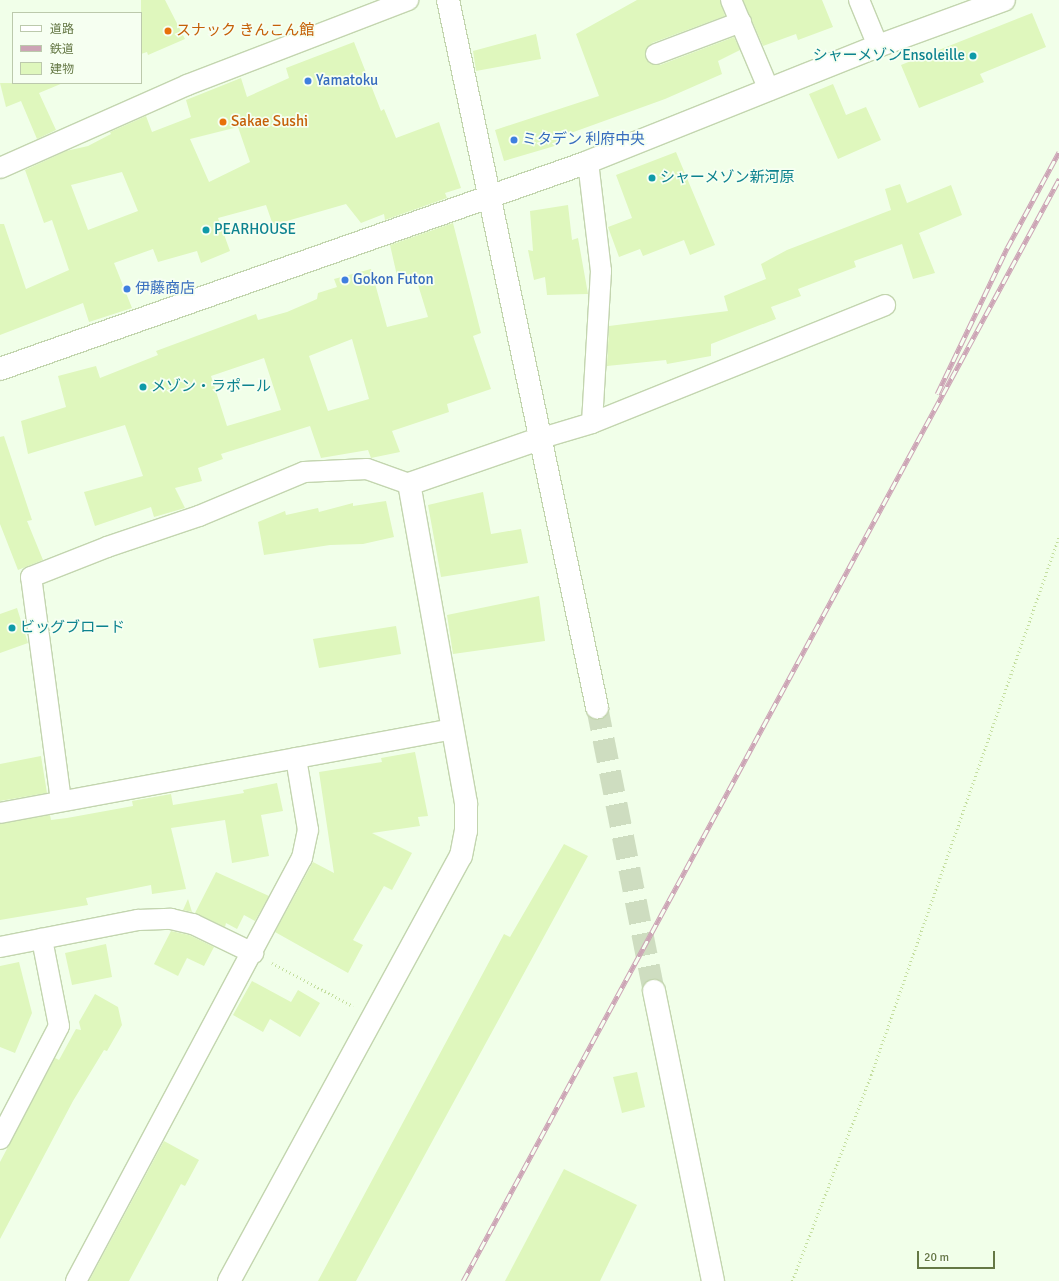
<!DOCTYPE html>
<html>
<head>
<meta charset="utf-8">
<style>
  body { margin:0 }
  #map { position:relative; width:1059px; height:1281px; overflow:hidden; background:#f1ffe9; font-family:Signika,"Noto Sans JP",sans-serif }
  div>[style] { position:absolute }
  .building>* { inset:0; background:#dff7bd }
  .tertiary-tunnel>* { height:22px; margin-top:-11px; transform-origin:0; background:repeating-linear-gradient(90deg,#ceddc0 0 22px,transparent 0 33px) }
  .path>* { height:2.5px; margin-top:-1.25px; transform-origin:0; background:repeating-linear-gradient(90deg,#c4de9f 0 1px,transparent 0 4px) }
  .roads { filter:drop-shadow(1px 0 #c3d5af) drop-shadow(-1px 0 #c3d5af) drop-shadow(0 1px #c3d5af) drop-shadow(0 -1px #c3d5af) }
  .minor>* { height:20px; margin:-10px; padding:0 10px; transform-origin:10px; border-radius:10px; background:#fff }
  .tertiary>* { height:22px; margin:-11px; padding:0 11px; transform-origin:11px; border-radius:11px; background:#fff }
  .rail>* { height:4.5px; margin-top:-2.25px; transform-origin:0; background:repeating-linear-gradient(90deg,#f6fff1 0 9px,#cca4b5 0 18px); box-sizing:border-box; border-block:1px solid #cca4b5 }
  .dots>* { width:11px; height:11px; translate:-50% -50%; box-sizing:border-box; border:2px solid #f6fff1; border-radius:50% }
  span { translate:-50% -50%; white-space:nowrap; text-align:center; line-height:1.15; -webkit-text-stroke:3.5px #f6fff1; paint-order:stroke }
  .food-label { font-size:15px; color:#c56008 }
  .left { translate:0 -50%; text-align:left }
  .culture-label { font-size:15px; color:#0d838f }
  .right { translate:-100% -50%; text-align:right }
  .shop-label { font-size:15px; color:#366cbe }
  .legend { position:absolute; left:12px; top:12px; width:130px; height:72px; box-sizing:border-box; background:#f6fff1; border:1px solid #bcc9ac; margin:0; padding:5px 7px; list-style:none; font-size:12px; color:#657845 }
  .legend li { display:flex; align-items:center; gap:8px; height:20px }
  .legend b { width:20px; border:1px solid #bcc9ac }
  .scale { position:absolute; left:917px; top:1251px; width:78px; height:18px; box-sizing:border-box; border:2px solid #657845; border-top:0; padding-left:5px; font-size:12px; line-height:14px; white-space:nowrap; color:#657845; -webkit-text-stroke:3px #f6fff1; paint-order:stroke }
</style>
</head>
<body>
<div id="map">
  <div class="building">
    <div style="clip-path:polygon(141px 0,165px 0,185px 39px,148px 55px,147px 52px,141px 54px)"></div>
    <div style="clip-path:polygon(637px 0,720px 0,725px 16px,652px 43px,645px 53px,649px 63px,660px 65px,734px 37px,740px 50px,718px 61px,722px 74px,665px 99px,557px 138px,558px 145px,504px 161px,495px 130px,599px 96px,576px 34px)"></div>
    <div style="clip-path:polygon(743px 0,822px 0,833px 27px,798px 40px,796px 34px,763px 46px)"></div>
    <div style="clip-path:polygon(1032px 13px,1046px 47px,980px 74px,984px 82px,919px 108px,901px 65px)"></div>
    <div style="clip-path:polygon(536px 34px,541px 59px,476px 71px,473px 51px)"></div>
    <div style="clip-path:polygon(evenodd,354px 42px,381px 111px,384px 109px,396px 138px,439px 122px,461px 188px,445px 193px,447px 198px,385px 220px,384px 214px,361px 223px,346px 204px,273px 225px,266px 205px,218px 218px,230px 251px,201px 263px,197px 251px,158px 262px,153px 249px,114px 263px,132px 308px,89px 322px,83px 303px,0 335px,0 224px,4px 224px,26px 289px,69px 270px,52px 220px,44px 223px,25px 170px,66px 151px,88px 146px,111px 134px,110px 132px,146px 116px,152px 132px,191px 117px,186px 100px,241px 78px,247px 97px,289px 78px,286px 68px,354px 42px,238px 127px,250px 162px,209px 182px,190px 139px,238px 127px,354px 42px,122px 172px,138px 211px,88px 230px,71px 185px,122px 172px)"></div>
    <div style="clip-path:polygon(0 83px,63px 83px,39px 93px,56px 130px,37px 139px,21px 101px,6px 107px)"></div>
    <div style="clip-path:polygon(833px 84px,846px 115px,866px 107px,881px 140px,838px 159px,809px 94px)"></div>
    <div style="clip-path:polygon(676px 152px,715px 245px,690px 255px,684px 240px,643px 256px,640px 249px,619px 257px,608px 227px,632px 218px,616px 175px)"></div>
    <div style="clip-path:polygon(900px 184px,907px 203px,951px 185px,962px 215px,919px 233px,935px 273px,913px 279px,902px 244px,854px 261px,856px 267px,798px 289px,801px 296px,771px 307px,776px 319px,711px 344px,711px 356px,667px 364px,666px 360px,607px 366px,609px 326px,728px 311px,724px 296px,766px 279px,761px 264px,787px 250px,891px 210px,885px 189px)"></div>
    <div style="clip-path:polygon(568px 205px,572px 240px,578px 238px,588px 294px,547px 295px,545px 277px,534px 280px,528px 250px,533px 251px,530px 211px)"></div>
    <div style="clip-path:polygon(evenodd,453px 223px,481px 333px,473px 336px,491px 389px,447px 404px,449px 412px,392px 431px,400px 452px,371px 458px,368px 450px,321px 458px,310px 426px,221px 454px,223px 459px,198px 468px,202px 481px,175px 488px,185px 508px,154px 517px,151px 507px,95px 526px,84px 492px,143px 476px,125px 425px,28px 454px,21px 421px,66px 407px,58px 376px,96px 366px,100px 378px,158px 355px,156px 351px,256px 314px,258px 320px,287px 312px,317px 299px,318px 293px,337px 287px,334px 279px,371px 269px,387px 327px,428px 317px,415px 275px,398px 280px,390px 245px,453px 223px,352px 339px,369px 399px,328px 411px,309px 356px,352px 339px,453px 223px,264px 358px,281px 410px,227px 426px,211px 376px,264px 358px)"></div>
    <div style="clip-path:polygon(4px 436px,32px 520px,27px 521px,43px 560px,18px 570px,0 524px,0 437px)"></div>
    <div style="clip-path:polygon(483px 492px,491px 534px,521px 529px,528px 563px,441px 577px,428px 505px)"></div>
    <div style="clip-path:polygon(386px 501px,394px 537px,363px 544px,330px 545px,264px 555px,258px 522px,285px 511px,286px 515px,318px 508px,319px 512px,353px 503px,353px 506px)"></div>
    <div style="clip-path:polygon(539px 596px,545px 641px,453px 654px,447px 615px)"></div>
    <div style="clip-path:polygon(17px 608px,28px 643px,0 653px,0 614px)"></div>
    <div style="clip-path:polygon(396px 626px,401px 654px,319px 668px,313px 639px)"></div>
    <div style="clip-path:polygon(415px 752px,428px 816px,418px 817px,420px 826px,372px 833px,412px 853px,392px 890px,384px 886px,353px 940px,363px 945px,348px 973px,275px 932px,313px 862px,334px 873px,319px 772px,382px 762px,381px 758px)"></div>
    <div style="clip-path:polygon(41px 756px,47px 793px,0 801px,0 764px)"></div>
    <div style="clip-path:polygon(277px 783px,283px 811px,261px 815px,269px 856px,232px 863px,225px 820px,171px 828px,186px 889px,152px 894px,151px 885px,86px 898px,88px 905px,0 920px,0 824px,50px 815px,51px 820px,67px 818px,133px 806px,132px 801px,171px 794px,173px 805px,244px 793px,243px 790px)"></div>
    <div style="clip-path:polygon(564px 844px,588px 856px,356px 1281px,318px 1281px,504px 934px,510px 937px)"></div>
    <div style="clip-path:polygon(216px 872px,269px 896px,255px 921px,244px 915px,237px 929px,226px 923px,225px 927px,195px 913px)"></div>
    <div style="clip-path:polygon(188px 899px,192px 912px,183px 910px)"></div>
    <div style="clip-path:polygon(171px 931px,189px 935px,214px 947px,204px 966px,187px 958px,178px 976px,154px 964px)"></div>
    <div style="clip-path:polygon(106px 944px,112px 977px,72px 985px,65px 953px)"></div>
    <div style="clip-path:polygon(19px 962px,32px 1013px,15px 1053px,0 1047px,0 966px)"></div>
    <div style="clip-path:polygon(252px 981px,291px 1002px,298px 990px,320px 1003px,300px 1037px,270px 1019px,263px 1032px,233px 1015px)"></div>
    <div style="clip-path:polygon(95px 994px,118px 1007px,122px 1025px,107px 1051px,104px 1050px,73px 1101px,0 1239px,0 1162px,55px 1058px,59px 1060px,76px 1029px,81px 1030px,79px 1022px)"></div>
    <div style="clip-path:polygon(637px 1072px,645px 1107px,622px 1113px,613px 1077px)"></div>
    <div style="clip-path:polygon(164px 1141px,199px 1160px,185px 1186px,181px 1184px,129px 1281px,89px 1281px)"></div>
    <div style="clip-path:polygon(564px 1169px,637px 1205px,600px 1281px,505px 1281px)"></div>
  </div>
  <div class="tertiary-tunnel">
    <div style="left:597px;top:707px;width:290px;rotate:78.7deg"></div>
  </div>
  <div class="path">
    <div style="left:272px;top:963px;width:92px;rotate:28deg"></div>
    <div style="left:792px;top:1281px;width:221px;rotate:-69deg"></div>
    <div style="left:871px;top:1075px;width:571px;rotate:-70.77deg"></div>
  </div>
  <div class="roads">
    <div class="minor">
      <div style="left:731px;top:0;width:98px;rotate:67.1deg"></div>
      <div style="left:859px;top:0;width:50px;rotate:67.6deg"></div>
      <div style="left:656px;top:54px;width:91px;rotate:-20.6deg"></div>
      <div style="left:588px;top:162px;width:110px;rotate:83.2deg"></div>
      <div style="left:601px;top:271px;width:152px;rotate:93.4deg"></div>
      <div style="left:0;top:168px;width:205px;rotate:-23.9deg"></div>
      <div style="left:187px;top:85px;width:237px;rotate:-21deg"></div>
      <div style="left:542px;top:438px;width:52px;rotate:-16.7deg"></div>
      <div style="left:592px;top:423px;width:316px;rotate:-21.9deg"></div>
      <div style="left:61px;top:801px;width:226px;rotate:-97.6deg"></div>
      <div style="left:31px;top:577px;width:82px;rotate:-21.5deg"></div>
      <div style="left:107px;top:547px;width:97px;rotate:-18.6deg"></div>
      <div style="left:199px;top:516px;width:114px;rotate:-22.7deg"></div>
      <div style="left:304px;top:472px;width:63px;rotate:-2.7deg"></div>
      <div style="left:367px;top:469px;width:45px;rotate:19.7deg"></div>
      <div style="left:0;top:813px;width:461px;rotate:-10.5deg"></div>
      <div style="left:0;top:947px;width:141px;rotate:-11.1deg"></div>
      <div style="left:138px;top:920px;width:33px;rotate:-2deg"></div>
      <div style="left:171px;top:919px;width:23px;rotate:13deg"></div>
      <div style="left:193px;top:924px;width:67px;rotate:25.8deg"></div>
      <div style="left:0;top:1139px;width:127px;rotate:-62.4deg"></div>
      <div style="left:59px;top:1026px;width:89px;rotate:-101.1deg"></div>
      <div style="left:76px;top:1281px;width:480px;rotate:-61.9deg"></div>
      <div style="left:302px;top:858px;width:29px;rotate:-78deg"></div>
      <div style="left:308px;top:830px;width:73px;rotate:-99.5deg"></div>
    </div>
    <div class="tertiary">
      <div style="left:448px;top:0;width:723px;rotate:78.1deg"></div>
      <div style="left:0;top:369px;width:623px;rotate:-19.39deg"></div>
      <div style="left:588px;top:162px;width:312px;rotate:-21.8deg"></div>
      <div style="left:878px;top:46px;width:134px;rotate:-20.1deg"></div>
      <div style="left:654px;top:991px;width:296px;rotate:78.5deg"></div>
      <div style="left:229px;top:1281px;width:484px;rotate:-61.4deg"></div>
      <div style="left:461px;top:856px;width:25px;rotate:-79deg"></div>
      <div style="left:466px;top:831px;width:28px;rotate:-90deg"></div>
      <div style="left:466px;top:803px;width:324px;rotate:-100.1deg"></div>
      <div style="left:409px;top:484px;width:141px;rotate:-19.1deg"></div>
    </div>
  </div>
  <div class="rail">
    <div style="left:937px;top:394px;width:162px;rotate:-64.4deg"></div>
    <div style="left:1007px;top:248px;width:109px;rotate:-61.6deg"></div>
    <div style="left:463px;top:1281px;width:1253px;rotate:-61.59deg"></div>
  </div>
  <div class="dots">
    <div style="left:168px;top:31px;background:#e8710a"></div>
    <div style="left:973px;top:56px;background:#0f9aa8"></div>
    <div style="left:308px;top:81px;background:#3f7fe0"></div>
    <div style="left:223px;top:122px;background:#e8710a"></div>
    <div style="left:514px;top:140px;background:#3f7fe0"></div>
    <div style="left:652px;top:178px;background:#0f9aa8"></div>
    <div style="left:206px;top:230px;background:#0f9aa8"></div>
    <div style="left:345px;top:280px;background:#3f7fe0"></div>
    <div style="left:127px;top:289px;background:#3f7fe0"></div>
    <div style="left:143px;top:387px;background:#0f9aa8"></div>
    <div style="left:12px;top:628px;background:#0f9aa8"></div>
  </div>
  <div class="food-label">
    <span class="left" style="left:176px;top:31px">スナック きんこん館</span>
    <span class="left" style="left:231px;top:122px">Sakae Sushi</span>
  </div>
  <div class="culture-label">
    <span class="right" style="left:965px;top:56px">シャーメゾンEnsoleille</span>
    <span class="left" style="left:660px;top:178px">シャーメゾン新河原</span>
    <span class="left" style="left:214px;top:230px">PEARHOUSE</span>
    <span class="left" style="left:151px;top:387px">メゾン・ラポール</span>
    <span class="left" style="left:20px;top:628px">ビッグブロード</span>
  </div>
  <div class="shop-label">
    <span class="left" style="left:316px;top:81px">Yamatoku</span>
    <span class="left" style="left:522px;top:140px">ミタデン 利府中央</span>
    <span class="left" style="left:353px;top:280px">Gokon Futon</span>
    <span class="left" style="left:135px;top:289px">伊藤商店</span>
  </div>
  <ul class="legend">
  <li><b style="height:5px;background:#fff"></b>道路</li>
  <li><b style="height:5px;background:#cca4b5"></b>鉄道</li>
  <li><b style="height:11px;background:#dff7bd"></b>建物</li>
  </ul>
  <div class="scale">20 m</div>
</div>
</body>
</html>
